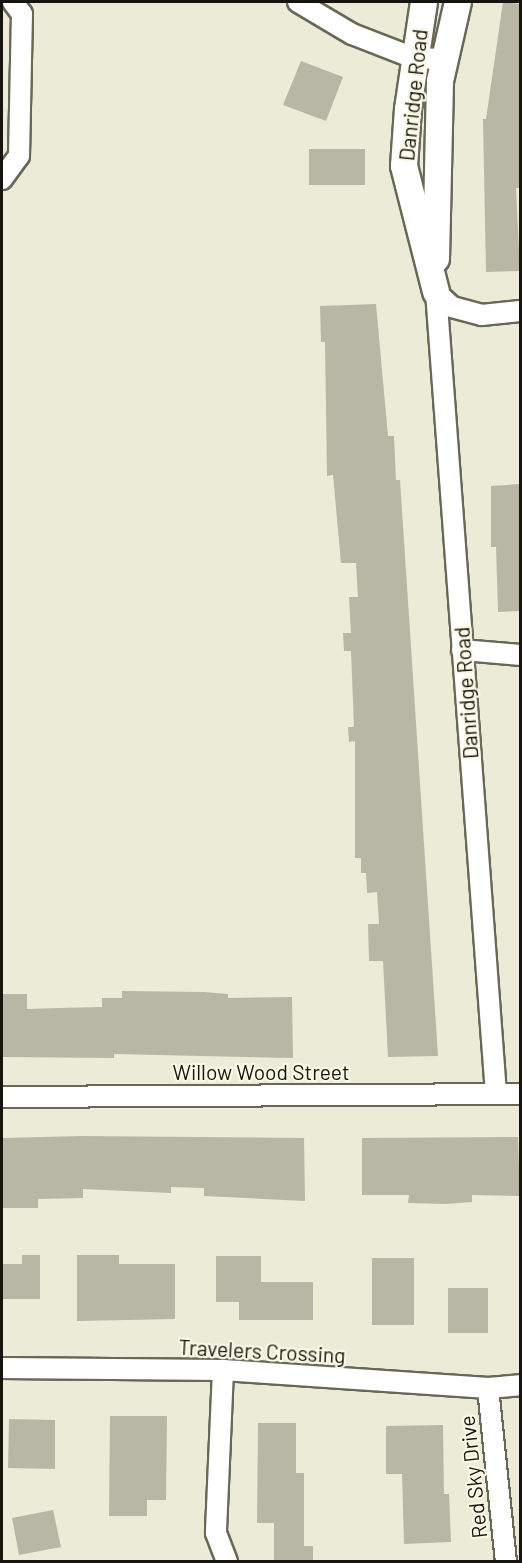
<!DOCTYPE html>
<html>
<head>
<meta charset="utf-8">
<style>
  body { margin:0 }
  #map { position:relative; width:522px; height:1563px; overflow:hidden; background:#ecebd7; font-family:Barlow,sans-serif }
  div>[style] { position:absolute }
  .building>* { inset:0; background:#b8b7a5 }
  .roads { filter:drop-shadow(2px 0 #696857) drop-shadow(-2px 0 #696857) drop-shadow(0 2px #696857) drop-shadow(0 -2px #696857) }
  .minor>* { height:20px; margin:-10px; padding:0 10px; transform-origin:10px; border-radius:10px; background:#fff }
  .tertiary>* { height:26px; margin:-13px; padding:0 13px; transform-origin:13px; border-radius:13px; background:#fff }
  span { translate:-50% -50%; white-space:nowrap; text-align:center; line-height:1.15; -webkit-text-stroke:4.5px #faf8e5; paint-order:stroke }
  .street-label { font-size:21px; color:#15140e }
  .frame { position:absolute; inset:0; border:3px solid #15140e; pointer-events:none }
</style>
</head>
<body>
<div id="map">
  <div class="building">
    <div style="clip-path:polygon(503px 2px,520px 4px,520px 188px,516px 188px,520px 271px,486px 272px,483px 119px,486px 119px)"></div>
    <div style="clip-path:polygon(301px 61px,343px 77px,326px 121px,283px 105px)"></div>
    <div style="clip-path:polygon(309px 149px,365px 149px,365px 185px,309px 185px)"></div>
    <div style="clip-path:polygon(376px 304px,388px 436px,394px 436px,396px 480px,400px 480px,438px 1056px,388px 1057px,383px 961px,369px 961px,368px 924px,379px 924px,377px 892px,367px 893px,366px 873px,361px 873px,361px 858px,355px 858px,355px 741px,349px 742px,348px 727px,354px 727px,351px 651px,344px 651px,343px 633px,351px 633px,349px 597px,358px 597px,356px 563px,341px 563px,333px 475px,327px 476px,325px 342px,321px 342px,320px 306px)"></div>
    <div style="clip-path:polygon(520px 484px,520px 611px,498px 612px,496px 547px,491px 547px,491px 486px)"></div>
    <div style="clip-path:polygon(122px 991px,204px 992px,228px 994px,228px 998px,292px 997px,293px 1058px,114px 1054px,114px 1058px,2px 1057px,2px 994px,27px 994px,27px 1009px,59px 1008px,102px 1007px,102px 998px,122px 998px)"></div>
    <div style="clip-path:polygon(82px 1136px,304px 1138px,305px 1201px,204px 1196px,204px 1188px,171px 1187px,171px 1193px,83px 1189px,83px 1198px,38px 1199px,38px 1208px,2px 1208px,2px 1138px)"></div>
    <div style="clip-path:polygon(518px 1137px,520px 1196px,472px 1195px,472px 1202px,446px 1204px,408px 1203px,409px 1195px,362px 1195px,362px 1138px)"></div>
    <div style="clip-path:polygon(22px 1255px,40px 1255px,40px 1299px,2px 1299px,2px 1264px,22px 1264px)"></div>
    <div style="clip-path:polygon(77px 1255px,119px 1255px,119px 1264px,175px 1264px,175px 1319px,77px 1321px)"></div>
    <div style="clip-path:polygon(216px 1256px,261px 1256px,261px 1282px,313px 1282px,313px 1320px,239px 1320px,239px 1302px,216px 1302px)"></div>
    <div style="clip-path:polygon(372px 1258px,414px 1258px,414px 1325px,372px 1325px)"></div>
    <div style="clip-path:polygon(448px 1288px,488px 1288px,488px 1333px,448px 1333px)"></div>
    <div style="clip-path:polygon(110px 1416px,167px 1416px,166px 1500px,147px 1500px,147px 1516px,109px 1516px)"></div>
    <div style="clip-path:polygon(9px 1419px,55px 1420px,55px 1469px,8px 1468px)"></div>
    <div style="clip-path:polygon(258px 1423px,296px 1423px,296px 1473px,304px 1473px,304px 1546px,313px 1546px,313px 1562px,274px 1562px,274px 1523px,257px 1523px)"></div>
    <div style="clip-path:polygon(443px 1425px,444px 1494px,449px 1494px,451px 1542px,404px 1544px,402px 1474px,386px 1474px,386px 1426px)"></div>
    <div style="clip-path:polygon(53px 1510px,61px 1547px,19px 1555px,12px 1518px)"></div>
  </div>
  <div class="roads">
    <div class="minor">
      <div style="left:298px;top:2px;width:63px;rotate:30.7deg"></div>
      <div style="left:352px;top:34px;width:66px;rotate:21.2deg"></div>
      <div style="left:414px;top:58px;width:30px;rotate:2deg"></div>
      <div style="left:2px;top:179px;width:29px;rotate:-54deg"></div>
      <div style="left:19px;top:156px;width:142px;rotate:-88.8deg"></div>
      <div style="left:22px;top:14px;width:15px;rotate:-127deg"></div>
      <div style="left:436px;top:292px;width:804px;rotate:85.72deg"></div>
      <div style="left:436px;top:292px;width:22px;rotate:43deg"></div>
      <div style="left:452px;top:307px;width:31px;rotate:15deg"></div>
      <div style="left:482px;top:315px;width:38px;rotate:-6deg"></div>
      <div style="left:462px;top:650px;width:58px;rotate:4.9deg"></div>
      <div style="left:2px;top:1097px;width:518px;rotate:-0.33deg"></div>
      <div style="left:2px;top:1368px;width:221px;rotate:0.5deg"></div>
      <div style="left:223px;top:1370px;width:266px;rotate:3.9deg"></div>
      <div style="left:488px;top:1388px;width:32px;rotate:-5deg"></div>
      <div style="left:223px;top:1370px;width:163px;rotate:92.5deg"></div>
      <div style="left:216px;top:1533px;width:31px;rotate:69deg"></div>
      <div style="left:488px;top:1388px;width:175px;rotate:84.1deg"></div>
    </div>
    <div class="tertiary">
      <div style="left:424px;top:2px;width:108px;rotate:98.5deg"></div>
      <div style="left:408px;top:109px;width:57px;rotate:94deg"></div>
      <div style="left:404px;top:166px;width:130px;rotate:75.7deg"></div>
      <div style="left:436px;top:259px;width:178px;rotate:-88.7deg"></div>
      <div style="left:440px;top:81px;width:81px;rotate:-77.2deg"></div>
    </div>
  </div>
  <div class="street-label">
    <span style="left:413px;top:95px;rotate:-84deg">Danridge Road</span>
    <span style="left:466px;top:693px;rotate:-94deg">Danridge Road</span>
    <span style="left:261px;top:1072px">Willow Wood Street</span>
    <span style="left:262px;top:1351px;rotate:3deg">Travelers Crossing</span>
    <span style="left:473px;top:1477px;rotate:-96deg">Red Sky Drive</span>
  </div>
  <div class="frame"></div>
</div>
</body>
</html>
